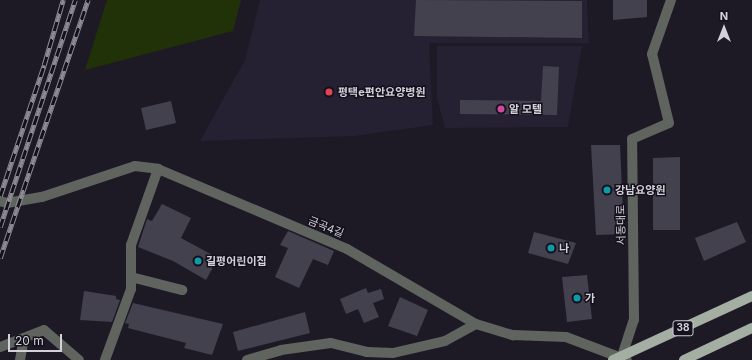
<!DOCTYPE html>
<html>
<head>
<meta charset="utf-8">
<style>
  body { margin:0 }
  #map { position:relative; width:752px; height:360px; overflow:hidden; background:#1d1a26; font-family:Inter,"Noto Sans KR",sans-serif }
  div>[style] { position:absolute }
  .built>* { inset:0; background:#252032 }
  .green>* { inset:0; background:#213108 }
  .building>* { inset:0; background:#44414e }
  .minor>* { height:10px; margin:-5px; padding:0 5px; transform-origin:5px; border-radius:5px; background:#5f645f }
  .major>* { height:10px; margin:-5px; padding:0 5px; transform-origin:5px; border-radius:5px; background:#a4aea3 }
  .rail>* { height:4.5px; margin-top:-2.25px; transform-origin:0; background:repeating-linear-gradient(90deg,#14111c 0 9px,#8d8a94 0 18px); box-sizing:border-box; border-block:1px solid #8d8a94 }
  .dots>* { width:11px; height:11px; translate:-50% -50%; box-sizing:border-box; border:2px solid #14111c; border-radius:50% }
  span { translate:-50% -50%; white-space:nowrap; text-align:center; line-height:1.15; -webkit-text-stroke:3px #14111c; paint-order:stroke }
  .shield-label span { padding:1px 3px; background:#14111c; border:1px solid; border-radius:3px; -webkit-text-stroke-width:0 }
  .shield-label { font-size:10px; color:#d2d0d8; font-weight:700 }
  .poi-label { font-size:11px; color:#d2d0d8; font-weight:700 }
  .left { translate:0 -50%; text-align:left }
  .street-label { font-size:11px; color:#d2d0d8 }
  .north { position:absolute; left:704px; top:8px; width:40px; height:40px; -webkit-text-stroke:3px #14111c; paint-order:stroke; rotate:0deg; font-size:11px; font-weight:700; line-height:16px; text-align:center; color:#d2d0d8 }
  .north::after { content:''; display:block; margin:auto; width:14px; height:18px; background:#d2d0d8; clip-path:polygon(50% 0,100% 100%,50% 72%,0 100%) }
  .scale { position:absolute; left:8px; top:334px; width:54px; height:18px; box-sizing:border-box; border:2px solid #d2d0d8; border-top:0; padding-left:5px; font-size:12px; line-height:14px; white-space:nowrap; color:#d2d0d8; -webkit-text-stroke:3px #14111c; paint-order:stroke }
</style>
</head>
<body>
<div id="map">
  <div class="built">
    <div style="clip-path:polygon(260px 0,587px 0,589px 43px,429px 43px,433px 125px,355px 136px,200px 141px,245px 60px)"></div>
    <div style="clip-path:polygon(437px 46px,582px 46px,568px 127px,445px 128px,437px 98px)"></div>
  </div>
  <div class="green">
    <div style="clip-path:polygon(107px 0,241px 0,233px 31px,85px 70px)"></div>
  </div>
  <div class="building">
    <div style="clip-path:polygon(416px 0,582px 1px,582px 38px,414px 36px)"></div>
    <div style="clip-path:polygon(613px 0,647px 0,647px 17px,613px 20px)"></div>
    <div style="clip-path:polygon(543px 66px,559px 67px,557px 115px,460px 114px,460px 100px,541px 101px)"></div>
    <div style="clip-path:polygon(171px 101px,176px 123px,146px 130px,141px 108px)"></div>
    <div style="clip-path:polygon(591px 145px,620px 145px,624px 234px,596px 235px)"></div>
    <div style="clip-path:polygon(680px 157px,680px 230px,653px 230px,653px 158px)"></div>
    <div style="clip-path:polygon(162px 204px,191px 218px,181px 238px,218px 258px,206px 280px,173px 261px,138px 247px,147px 219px,152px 221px)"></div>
    <div style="clip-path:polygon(737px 222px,746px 242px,704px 261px,695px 238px)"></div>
    <div style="clip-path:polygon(288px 231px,334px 251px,328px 265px,313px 259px,299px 288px,275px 277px,288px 248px,280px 245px)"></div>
    <div style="clip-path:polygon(534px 232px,576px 243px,568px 264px,528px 253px)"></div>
    <div style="clip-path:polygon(587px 275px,592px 319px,567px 322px,562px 277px)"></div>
    <div style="clip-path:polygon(366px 288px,368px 293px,381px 289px,384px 299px,373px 303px,379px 317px,364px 323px,358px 309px,346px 314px,340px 299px)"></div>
    <div style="clip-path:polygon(84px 291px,116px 296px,116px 299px,120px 300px,112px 322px,80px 320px)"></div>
    <div style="clip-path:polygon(400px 297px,428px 310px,417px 336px,388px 326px)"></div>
    <div style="clip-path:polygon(133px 303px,223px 324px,212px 355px,184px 348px,186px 343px,128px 328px,129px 324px,125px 323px)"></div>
    <div style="clip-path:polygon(305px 312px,310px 333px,238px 351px,233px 332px)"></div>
  </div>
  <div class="minor">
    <div style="left:0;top:201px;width:7px;rotate:16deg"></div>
    <div style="left:7px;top:203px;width:36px;rotate:-10deg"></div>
    <div style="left:42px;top:197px;width:98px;rotate:-18.4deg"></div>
    <div style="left:135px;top:166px;width:23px;rotate:7deg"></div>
    <div style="left:158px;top:169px;width:205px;rotate:22.9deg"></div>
    <div style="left:347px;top:249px;width:149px;rotate:30.2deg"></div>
    <div style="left:476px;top:324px;width:39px;rotate:17deg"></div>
    <div style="left:513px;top:335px;width:53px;rotate:2.2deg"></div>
    <div style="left:566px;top:337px;width:65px;rotate:20.7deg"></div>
    <div style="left:131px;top:277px;width:53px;rotate:14.3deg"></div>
    <div style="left:0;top:347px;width:47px;rotate:-21.1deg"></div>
    <div style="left:44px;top:330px;width:46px;rotate:40.6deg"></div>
    <div style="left:622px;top:356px;width:38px;rotate:-72deg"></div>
    <div style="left:634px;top:320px;width:181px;rotate:-90.6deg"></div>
    <div style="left:632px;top:139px;width:40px;rotate:-23.4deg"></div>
    <div style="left:669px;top:123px;width:71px;rotate:-103.8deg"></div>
    <div style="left:652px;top:54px;width:57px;rotate:-70.6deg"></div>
    <div style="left:20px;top:360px;width:22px;rotate:-80deg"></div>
    <div style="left:105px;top:360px;width:76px;rotate:-69.9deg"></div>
    <div style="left:131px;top:289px;width:44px;rotate:-90deg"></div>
    <div style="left:131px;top:245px;width:81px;rotate:-70.4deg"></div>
    <div style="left:247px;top:360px;width:35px;rotate:-16deg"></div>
    <div style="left:281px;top:350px;width:50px;rotate:-8deg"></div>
    <div style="left:331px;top:343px;width:37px;rotate:14deg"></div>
    <div style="left:367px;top:352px;width:26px;rotate:2deg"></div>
    <div style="left:393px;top:353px;width:53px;rotate:-13deg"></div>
    <div style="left:445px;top:341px;width:35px;rotate:-29deg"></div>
  </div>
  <div class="major">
    <div style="left:613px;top:360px;width:153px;rotate:-24.7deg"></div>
    <div style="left:684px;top:360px;width:75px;rotate:-25.2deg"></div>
  </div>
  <div class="rail">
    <div style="left:0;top:196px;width:138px;rotate:-71.4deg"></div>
    <div style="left:44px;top:65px;width:68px;rotate:-73.7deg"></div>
    <div style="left:0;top:227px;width:239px;rotate:-71.7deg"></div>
    <div style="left:0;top:258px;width:273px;rotate:-71.2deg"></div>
  </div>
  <div class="dots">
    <div style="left:329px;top:92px;background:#e0444e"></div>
    <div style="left:501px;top:109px;background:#d1479c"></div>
    <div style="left:607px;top:190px;background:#0f9aa8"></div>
    <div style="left:551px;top:248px;background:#0f9aa8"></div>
    <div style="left:198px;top:261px;background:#0f9aa8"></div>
    <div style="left:577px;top:298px;background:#0f9aa8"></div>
  </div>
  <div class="shield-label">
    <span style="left:683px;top:328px">38</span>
  </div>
  <div class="poi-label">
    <span class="left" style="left:338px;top:92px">평택e편안요양병원</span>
    <span class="left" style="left:509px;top:109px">알 모텔</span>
    <span class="left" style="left:615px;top:190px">강남요양원</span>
    <span class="left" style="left:559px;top:248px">나</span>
    <span class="left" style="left:206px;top:261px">길평어린이집</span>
    <span class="left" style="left:585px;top:298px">가</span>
  </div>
  <div class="street-label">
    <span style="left:621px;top:225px;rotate:-91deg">서동대로</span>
    <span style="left:326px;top:227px;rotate:22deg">금곡4길</span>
  </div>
  <div class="north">N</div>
  <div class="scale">20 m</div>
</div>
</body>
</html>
